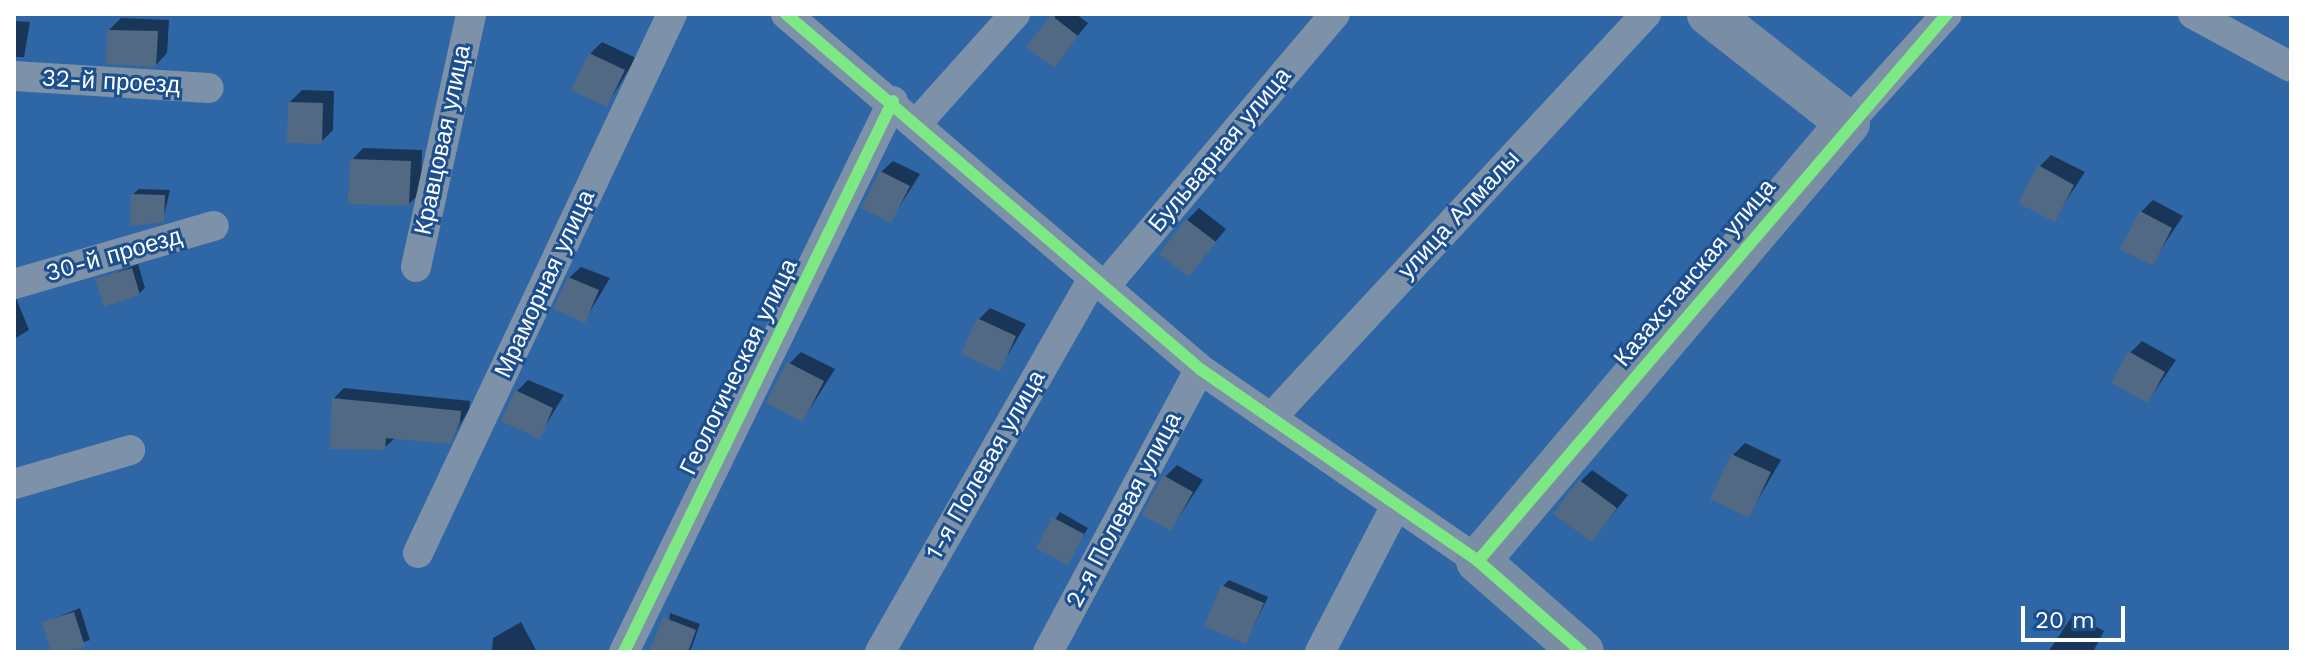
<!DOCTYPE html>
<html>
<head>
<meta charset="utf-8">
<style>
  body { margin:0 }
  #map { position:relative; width:2305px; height:666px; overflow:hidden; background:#365274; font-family:"Work Sans",sans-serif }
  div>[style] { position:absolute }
  .green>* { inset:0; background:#2f66a5 }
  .shadow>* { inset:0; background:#0007 }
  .building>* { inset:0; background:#526984 }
  .street>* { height:30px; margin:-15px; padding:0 15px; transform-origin:15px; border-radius:15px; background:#7d92a8 }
  .secondary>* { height:44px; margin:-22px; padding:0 22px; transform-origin:22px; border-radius:22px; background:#798da4 }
  .cycleway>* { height:12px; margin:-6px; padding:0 6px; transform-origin:6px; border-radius:6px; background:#7ce984 }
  span { translate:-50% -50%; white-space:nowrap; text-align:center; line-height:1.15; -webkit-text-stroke:6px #1b4f8f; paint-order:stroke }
  .street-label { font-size:24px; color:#fff }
  .frame { position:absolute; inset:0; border:16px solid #fff; pointer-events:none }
  .scale { position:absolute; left:2021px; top:606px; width:104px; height:36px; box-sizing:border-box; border:4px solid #fff; border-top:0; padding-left:10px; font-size:24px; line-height:28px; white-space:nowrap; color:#fff; -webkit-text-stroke:6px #1b4f8f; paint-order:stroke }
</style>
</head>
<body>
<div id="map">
  <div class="green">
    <div style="clip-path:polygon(14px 14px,2291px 14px,2291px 652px,14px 652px)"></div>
  </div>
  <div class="shadow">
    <div style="clip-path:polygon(1055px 14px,1076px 14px,1088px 23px,1054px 66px)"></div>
    <div style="clip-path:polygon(121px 18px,169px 20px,167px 53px,156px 65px,109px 30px)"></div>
    <div style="clip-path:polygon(14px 21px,30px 22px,24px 57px,14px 57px)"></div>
    <div style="clip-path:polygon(602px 42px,636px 58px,607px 105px,590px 54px)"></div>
    <div style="clip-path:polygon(302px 90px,334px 91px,333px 130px,321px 142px,290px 102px)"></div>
    <div style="clip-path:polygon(363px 148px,422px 150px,421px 192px,409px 204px,352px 160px)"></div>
    <div style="clip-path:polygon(2051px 155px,2085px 172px,2054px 219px,2039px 167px)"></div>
    <div style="clip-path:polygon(893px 161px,920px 174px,891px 220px,881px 172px)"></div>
    <div style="clip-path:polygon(139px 189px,170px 190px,163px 220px,133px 194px)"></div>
    <div style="clip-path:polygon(2153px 200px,2183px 216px,2152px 263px,2141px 212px)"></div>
    <div style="clip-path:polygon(1199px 208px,1226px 229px,1189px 274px,1187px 220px)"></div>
    <div style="clip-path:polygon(138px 264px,145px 288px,139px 294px,98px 280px)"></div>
    <div style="clip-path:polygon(581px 267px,610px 278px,585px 320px,569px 278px)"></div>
    <div style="clip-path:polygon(14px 293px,29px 330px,14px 339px)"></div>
    <div style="clip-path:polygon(990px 308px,1026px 324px,999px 370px,978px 320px)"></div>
    <div style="clip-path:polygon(2142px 341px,2176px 360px,2148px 401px,2130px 353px)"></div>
    <div style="clip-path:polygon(801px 352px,835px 369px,803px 420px,789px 364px)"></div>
    <div style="clip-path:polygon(528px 380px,564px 395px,539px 436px,516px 392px)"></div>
    <div style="clip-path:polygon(344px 388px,470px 401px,469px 410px,449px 442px,395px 438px,384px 448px,334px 398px)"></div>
    <div style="clip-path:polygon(1745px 443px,1781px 460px,1749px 515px,1733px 455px)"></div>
    <div style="clip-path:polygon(1177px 465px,1203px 480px,1171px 529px,1165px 477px)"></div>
    <div style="clip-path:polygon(1592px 470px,1628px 495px,1592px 540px,1581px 481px)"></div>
    <div style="clip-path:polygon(1060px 512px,1088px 528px,1067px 562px,1038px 547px)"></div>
    <div style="clip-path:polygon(1229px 580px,1268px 597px,1246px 642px,1223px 586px)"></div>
    <div style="clip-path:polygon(80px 608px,90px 640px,53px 652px,44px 623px)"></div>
    <div style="clip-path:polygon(670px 613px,700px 624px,690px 652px,667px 652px)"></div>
    <div style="clip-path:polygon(2073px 615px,2104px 631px,2093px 652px,2048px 652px)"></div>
    <div style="clip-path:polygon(521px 622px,537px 652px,492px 652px,493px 638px)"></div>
  </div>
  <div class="building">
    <div style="clip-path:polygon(1051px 15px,1078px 36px,1054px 68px,1026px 47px)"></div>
    <div style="clip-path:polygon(107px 30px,158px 31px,156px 67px,106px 64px)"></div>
    <div style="clip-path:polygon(589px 53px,625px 70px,607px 107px,571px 90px)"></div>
    <div style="clip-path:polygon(288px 102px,323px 103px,322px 144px,287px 143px)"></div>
    <div style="clip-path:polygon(350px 159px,411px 161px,409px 206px,348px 204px)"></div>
    <div style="clip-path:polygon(2038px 165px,2074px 185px,2055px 222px,2018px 203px)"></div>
    <div style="clip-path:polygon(880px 171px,910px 186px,891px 223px,861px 208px)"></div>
    <div style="clip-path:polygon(131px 194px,165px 195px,164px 222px,130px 226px)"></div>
    <div style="clip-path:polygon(2140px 211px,2172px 228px,2153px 266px,2120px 249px)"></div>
    <div style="clip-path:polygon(1186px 219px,1216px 242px,1189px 277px,1159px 254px)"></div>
    <div style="clip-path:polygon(132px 268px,140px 295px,104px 307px,95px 279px)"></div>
    <div style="clip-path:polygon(568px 277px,599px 290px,585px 323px,553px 309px)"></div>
    <div style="clip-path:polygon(977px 318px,1016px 336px,1000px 372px,961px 354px)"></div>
    <div style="clip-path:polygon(2128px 351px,2165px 372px,2148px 403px,2111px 383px)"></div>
    <div style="clip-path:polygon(787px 362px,824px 381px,803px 422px,766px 403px)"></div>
    <div style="clip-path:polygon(515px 390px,553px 408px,540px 439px,501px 421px)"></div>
    <div style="clip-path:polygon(332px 398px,461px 411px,460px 422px,450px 444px,386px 438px,385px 450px,330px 449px)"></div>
    <div style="clip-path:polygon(1731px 454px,1771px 472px,1749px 518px,1710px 499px)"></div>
    <div style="clip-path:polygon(1163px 475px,1193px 492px,1171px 531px,1142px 515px)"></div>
    <div style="clip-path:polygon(1579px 480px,1617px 508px,1592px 542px,1553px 514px)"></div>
    <div style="clip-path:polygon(1052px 517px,1084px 534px,1068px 565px,1036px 548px)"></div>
    <div style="clip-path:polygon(1221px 585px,1264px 603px,1246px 644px,1204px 626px)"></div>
    <div style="clip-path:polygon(74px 612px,85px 647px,51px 652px,42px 622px)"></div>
    <div style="clip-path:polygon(663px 617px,696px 630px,688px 652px,649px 652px)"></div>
  </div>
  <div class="street">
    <div style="left:786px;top:14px;width:545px;rotate:40.61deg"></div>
    <div style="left:1200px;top:369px;width:338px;rotate:34.6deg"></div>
    <div style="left:2193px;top:14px;width:111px;rotate:28.4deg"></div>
    <div style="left:14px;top:76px;width:195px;rotate:3.5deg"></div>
    <div style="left:919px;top:121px;width:144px;rotate:-48.1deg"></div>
    <div style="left:1848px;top:123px;width:147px;rotate:-47.8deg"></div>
    <div style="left:416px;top:267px;width:259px;rotate:-77.7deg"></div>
    <div style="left:14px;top:284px;width:208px;rotate:-16.2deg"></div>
    <div style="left:1105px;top:286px;width:356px;rotate:-49.8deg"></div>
    <div style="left:1272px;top:417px;width:550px;rotate:-47.14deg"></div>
    <div style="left:14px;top:484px;width:121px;rotate:-16.3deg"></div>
    <div style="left:418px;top:553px;width:596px;rotate:-64.77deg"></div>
    <div style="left:624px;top:652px;width:613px;rotate:-63.98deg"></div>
    <div style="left:880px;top:652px;width:430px;rotate:-60.3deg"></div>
    <div style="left:1048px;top:652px;width:321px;rotate:-61.8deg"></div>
    <div style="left:1320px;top:652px;width:161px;rotate:-62.6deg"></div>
  </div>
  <div class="secondary">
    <div style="left:1582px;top:652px;width:138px;rotate:-138.8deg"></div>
    <div style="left:1478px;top:561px;width:573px;rotate:-49.81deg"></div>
    <div style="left:1848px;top:123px;width:177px;rotate:-141.9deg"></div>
  </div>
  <div class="cycleway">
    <div style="left:786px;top:14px;width:545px;rotate:40.61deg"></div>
    <div style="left:1200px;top:369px;width:338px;rotate:34.6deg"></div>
    <div style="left:1478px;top:561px;width:138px;rotate:41.2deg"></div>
    <div style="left:1478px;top:561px;width:721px;rotate:-49.39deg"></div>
    <div style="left:624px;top:652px;width:613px;rotate:-63.98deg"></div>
  </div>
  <div class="street-label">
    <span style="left:111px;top:82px;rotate:3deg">32-й проезд</span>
    <span style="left:443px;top:140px;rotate:-78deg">Кравцовая улица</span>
    <span style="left:1220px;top:150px;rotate:-50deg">Бульварная улица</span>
    <span style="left:1459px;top:215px;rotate:-47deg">улица Алмалы</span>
    <span style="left:114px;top:255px;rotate:-16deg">30-й проезд</span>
    <span style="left:1695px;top:273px;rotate:-50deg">Казахстанская улица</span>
    <span style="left:545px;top:284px;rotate:-65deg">Мраморная улица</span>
    <span style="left:739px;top:367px;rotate:-64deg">Геологическая улица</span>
    <span style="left:986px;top:465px;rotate:-60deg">1-я Полевая улица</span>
    <span style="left:1124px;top:510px;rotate:-62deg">2-я Полевая улица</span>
  </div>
  <div class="frame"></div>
  <div class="scale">20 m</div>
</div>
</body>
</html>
